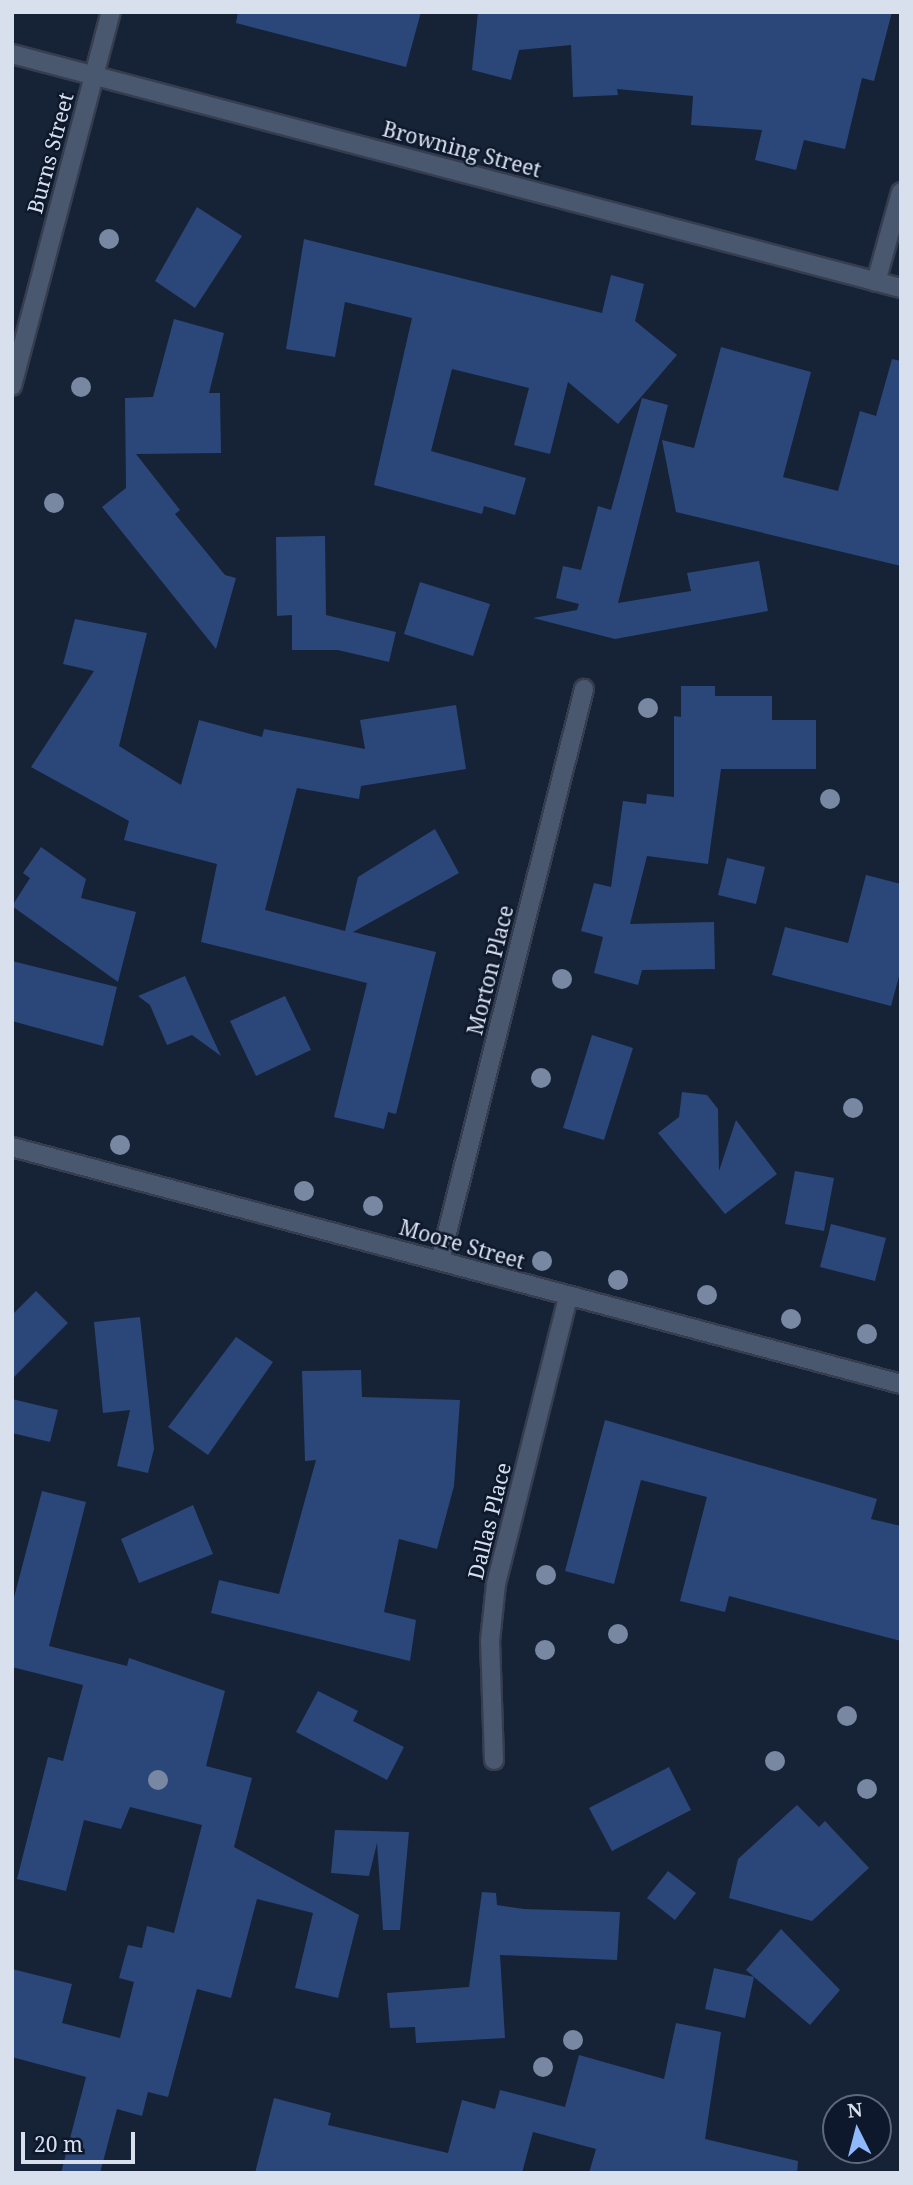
<!DOCTYPE html>
<html>
<head>
<meta charset="utf-8">
<style>
  body { margin:0 }
  #map { position:relative; width:913px; height:2185px; overflow:hidden; background:#162236; font-family:"Noto Serif",serif }
  div>[style] { position:absolute }
  .building>* { inset:0; background:#2b4779 }
  .roads { filter:drop-shadow(2px 0 #363d4f) drop-shadow(-2px 0 #363d4f) drop-shadow(0 2px #363d4f) drop-shadow(0 -2px #363d4f) }
  .minor>* { height:18px; margin:-9px; padding:0 9px; transform-origin:9px; border-radius:9px; background:#49576f }
  .trees>* { width:20px; height:20px; margin:-10px; border-radius:50%; background:#7888a2 }
  span { translate:-50% -50%; white-space:nowrap; text-align:center; line-height:1.15; -webkit-text-stroke:5px #0d182c; paint-order:stroke }
  .street-label { font-size:21px; color:#d8e0ee }
  .frame { position:absolute; inset:0; border:14px solid #d8e0ee; pointer-events:none }
  .north { position:absolute; left:822px; top:2094px; width:70px; height:70px; box-sizing:border-box; background:#0d182c; border:2px solid #5e687a; border-radius:50%; rotate:354deg; font-size:19px; font-weight:700; line-height:28px; text-align:center; color:#d8e0ee }
  .north::after { content:''; display:block; margin:auto; width:24px; height:32px; background:#90b8fd; clip-path:polygon(50% 0,100% 100%,50% 72%,0 100%) }
  .scale { position:absolute; left:21px; top:2132px; width:114px; height:32px; box-sizing:border-box; border:4px solid #d8e0ee; border-top:0; padding-left:9px; font-size:21px; line-height:24px; white-space:nowrap; color:#d8e0ee; -webkit-text-stroke:5px #0d182c; paint-order:stroke }
</style>
</head>
<body>
<div id="map">
  <div class="building">
    <div style="clip-path:polygon(238px 12px,421px 12px,406px 67px,236px 23px)"></div>
    <div style="clip-path:polygon(478px 12px,892px 12px,874px 81px,862px 78px,845px 149px,804px 140px,796px 170px,755px 160px,762px 130px,691px 125px,693px 96px,617px 89px,618px 95px,573px 97px,571px 45px,519px 50px,511px 80px,472px 70px)"></div>
    <div style="clip-path:polygon(197px 207px,242px 236px,195px 308px,155px 281px)"></div>
    <div style="clip-path:polygon(304px 239px,602px 313px,611px 275px,644px 284px,635px 321px,677px 355px,618px 424px,568px 382px,550px 454px,514px 445px,529px 388px,452px 369px,431px 451px,526px 478px,515px 515px,484px 506px,482px 514px,374px 485px,412px 318px,345px 302px,335px 357px,286px 349px)"></div>
    <div style="clip-path:polygon(174px 319px,224px 333px,209px 393px,220px 393px,221px 453px,136px 454px,180px 510px,175px 514px,225px 575px,236px 578px,216px 649px,102px 507px,126px 488px,125px 398px,153px 397px)"></div>
    <div style="clip-path:polygon(721px 347px,811px 372px,783px 477px,838px 491px,860px 411px,876px 416px,892px 359px,901px 361px,901px 566px,676px 512px,662px 440px,694px 448px)"></div>
    <div style="clip-path:polygon(642px 398px,668px 405px,618px 603px,691px 591px,687px 573px,759px 561px,768px 611px,615px 639px,533px 618px,577px 610px,579px 604px,556px 598px,563px 566px,581px 570px,598px 506px,611px 510px)"></div>
    <div style="clip-path:polygon(325px 536px,326px 615px,396px 632px,389px 662px,338px 650px,292px 650px,292px 615px,277px 616px,276px 537px)"></div>
    <div style="clip-path:polygon(420px 582px,490px 604px,473px 656px,404px 634px)"></div>
    <div style="clip-path:polygon(75px 619px,147px 633px,119px 746px,181px 785px,199px 720px,262px 737px,264px 729px,365px 749px,360px 720px,456px 705px,466px 769px,361px 786px,359px 799px,297px 788px,265px 910px,345px 931px,358px 877px,435px 829px,459px 873px,353px 932px,436px 952px,396px 1114px,388px 1112px,384px 1129px,334px 1117px,367px 983px,201px 942px,217px 864px,124px 840px,129px 821px,31px 767px,94px 671px,63px 664px)"></div>
    <div style="clip-path:polygon(681px 686px,715px 686px,715px 696px,772px 696px,772px 720px,816px 720px,816px 769px,721px 769px,708px 864px,647px 856px,630px 924px,714px 922px,715px 969px,642px 970px,638px 985px,594px 973px,603px 937px,581px 931px,594px 883px,611px 887px,623px 801px,646px 804px,647px 794px,674px 797px,674px 716px,681px 717px)"></div>
    <div style="clip-path:polygon(41px 847px,86px 879px,81px 898px,136px 912px,118px 982px,12px 906px,30px 878px,23px 873px)"></div>
    <div style="clip-path:polygon(727px 858px,765px 867px,756px 904px,718px 895px)"></div>
    <div style="clip-path:polygon(866px 875px,901px 884px,901px 969px,891px 1006px,772px 975px,785px 927px,848px 943px)"></div>
    <div style="clip-path:polygon(12px 961px,117px 987px,103px 1046px,12px 1021px)"></div>
    <div style="clip-path:polygon(185px 976px,208px 1028px,221px 1056px,192px 1035px,167px 1045px,150px 1005px,138px 996px)"></div>
    <div style="clip-path:polygon(285px 996px,311px 1050px,256px 1076px,230px 1021px)"></div>
    <div style="clip-path:polygon(592px 1035px,633px 1048px,604px 1140px,563px 1128px)"></div>
    <div style="clip-path:polygon(682px 1092px,707px 1095px,718px 1109px,719px 1171px,736px 1120px,777px 1174px,725px 1214px,658px 1133px,679px 1117px)"></div>
    <div style="clip-path:polygon(795px 1171px,834px 1178px,824px 1231px,785px 1224px)"></div>
    <div style="clip-path:polygon(831px 1224px,886px 1238px,875px 1281px,820px 1267px)"></div>
    <div style="clip-path:polygon(36px 1291px,68px 1323px,12px 1379px,12px 1315px)"></div>
    <div style="clip-path:polygon(140px 1317px,154px 1449px,148px 1473px,117px 1466px,130px 1410px,103px 1413px,94px 1322px)"></div>
    <div style="clip-path:polygon(236px 1337px,273px 1362px,208px 1455px,168px 1427px)"></div>
    <div style="clip-path:polygon(361px 1370px,362px 1397px,460px 1400px,454px 1486px,437px 1549px,399px 1539px,384px 1612px,416px 1620px,410px 1661px,211px 1613px,219px 1580px,279px 1594px,316px 1460px,305px 1461px,302px 1371px)"></div>
    <div style="clip-path:polygon(12px 1399px,58px 1410px,50px 1442px,12px 1433px)"></div>
    <div style="clip-path:polygon(605px 1420px,877px 1499px,871px 1519px,901px 1526px,901px 1641px,729px 1596px,725px 1612px,680px 1601px,707px 1497px,641px 1480px,614px 1584px,565px 1571px)"></div>
    <div style="clip-path:polygon(42px 1491px,86px 1502px,49px 1646px,127px 1666px,129px 1658px,225px 1691px,206px 1766px,252px 1778px,234px 1847px,359px 1915px,338px 1998px,295px 1988px,313px 1913px,257px 1899px,231px 1998px,197px 1989px,168px 2097px,148px 2092px,142px 2116px,117px 2109px,100px 2173px,61px 2173px,86px 2077px,12px 2057px,12px 1969px,72px 1984px,62px 2023px,120px 2038px,134px 1982px,119px 1978px,128px 1945px,142px 1948px,147px 1926px,174px 1933px,202px 1825px,130px 1807px,121px 1829px,84px 1820px,66px 1891px,17px 1879px,48px 1757px,63px 1761px,83px 1685px,12px 1667px,12px 1605px)"></div>
    <div style="clip-path:polygon(193px 1505px,213px 1554px,139px 1583px,121px 1539px)"></div>
    <div style="clip-path:polygon(318px 1691px,358px 1711px,353px 1721px,404px 1747px,387px 1780px,296px 1732px)"></div>
    <div style="clip-path:polygon(669px 1767px,691px 1810px,612px 1851px,589px 1808px)"></div>
    <div style="clip-path:polygon(797px 1805px,819px 1827px,825px 1821px,869px 1868px,812px 1921px,729px 1898px,738px 1859px)"></div>
    <div style="clip-path:polygon(335px 1830px,409px 1832px,400px 1930px,383px 1930px,377px 1843px,369px 1876px,331px 1873px)"></div>
    <div style="clip-path:polygon(668px 1871px,696px 1893px,675px 1920px,647px 1898px)"></div>
    <div style="clip-path:polygon(482px 1892px,496px 1893px,497px 1905px,524px 1909px,620px 1912px,617px 1960px,500px 1955px,505px 2038px,416px 2043px,415px 2027px,390px 2028px,387px 1993px,469px 1987px)"></div>
    <div style="clip-path:polygon(781px 1929px,840px 1990px,810px 2025px,754px 1977px,745px 2018px,705px 2009px,714px 1968px,754px 1977px,746px 1970px)"></div>
    <div style="clip-path:polygon(676px 2023px,721px 2032px,705px 2139px,798px 2161px,797px 2173px,589px 2173px,596px 2149px,533px 2132px,522px 2173px,255px 2173px,274px 2098px,331px 2113px,328px 2125px,448px 2153px,462px 2100px,495px 2109px,500px 2090px,565px 2107px,579px 2055px,664px 2079px)"></div>
  </div>
  <div class="roads">
    <div class="minor">
      <div style="left:12px;top:54px;width:919px;rotate:14.75deg"></div>
      <div style="left:876px;top:282px;width:93px;rotate:-74.5deg"></div>
      <div style="left:12px;top:386px;width:387px;rotate:-75.2deg"></div>
      <div style="left:12px;top:1147px;width:920px;rotate:14.93deg"></div>
      <div style="left:440px;top:1261px;width:590px;rotate:-75.87deg"></div>
      <div style="left:494px;top:1760px;width:119px;rotate:-91.9deg"></div>
      <div style="left:490px;top:1641px;width:57px;rotate:-84deg"></div>
      <div style="left:496px;top:1584px;width:295px;rotate:-75.9deg"></div>
    </div>
  </div>
  <div class="trees">
    <div style="left:109px;top:239px"></div>
    <div style="left:81px;top:387px"></div>
    <div style="left:54px;top:503px"></div>
    <div style="left:648px;top:708px"></div>
    <div style="left:830px;top:799px"></div>
    <div style="left:562px;top:979px"></div>
    <div style="left:541px;top:1078px"></div>
    <div style="left:853px;top:1108px"></div>
    <div style="left:120px;top:1145px"></div>
    <div style="left:304px;top:1191px"></div>
    <div style="left:373px;top:1206px"></div>
    <div style="left:542px;top:1261px"></div>
    <div style="left:618px;top:1280px"></div>
    <div style="left:707px;top:1295px"></div>
    <div style="left:791px;top:1319px"></div>
    <div style="left:867px;top:1334px"></div>
    <div style="left:546px;top:1575px"></div>
    <div style="left:618px;top:1634px"></div>
    <div style="left:545px;top:1650px"></div>
    <div style="left:847px;top:1716px"></div>
    <div style="left:775px;top:1761px"></div>
    <div style="left:158px;top:1780px"></div>
    <div style="left:867px;top:1789px"></div>
    <div style="left:573px;top:2040px"></div>
    <div style="left:543px;top:2067px"></div>
  </div>
  <div class="street-label">
    <span style="left:462px;top:149px;rotate:15deg">Browning Street</span>
    <span style="left:50px;top:153px;rotate:-75deg">Burns Street</span>
    <span style="left:490px;top:970px;rotate:-76deg">Morton Place</span>
    <span style="left:462px;top:1244px;rotate:16deg">Moore Street</span>
    <span style="left:489px;top:1521px;rotate:-76deg">Dallas Place</span>
  </div>
  <div class="frame"></div>
  <div class="north">N</div>
  <div class="scale">20 m</div>
</div>
</body>
</html>
